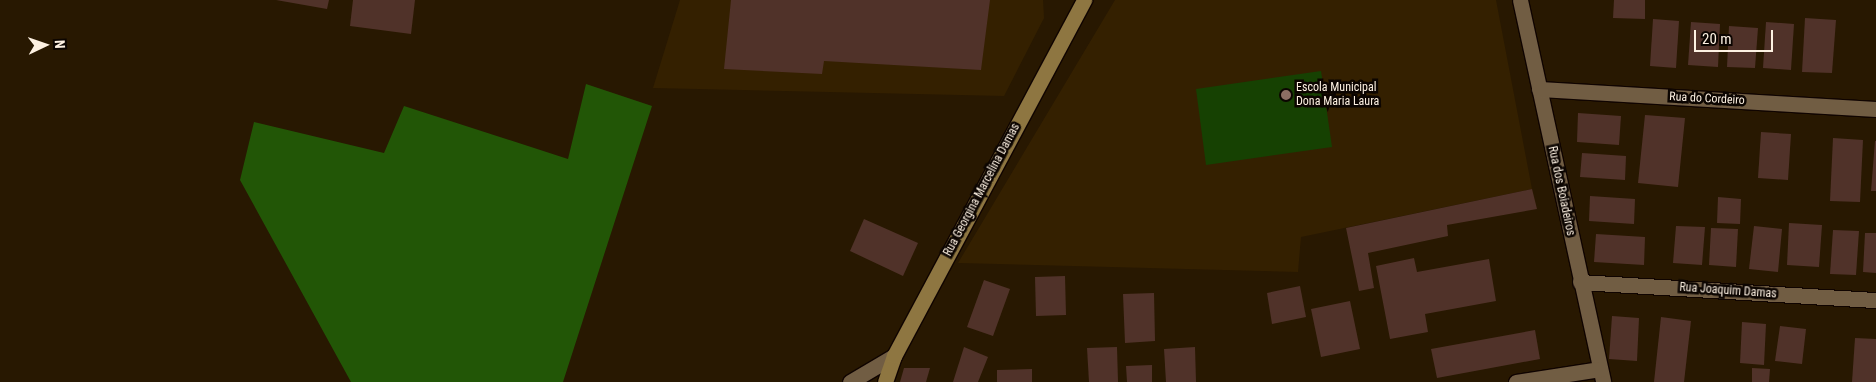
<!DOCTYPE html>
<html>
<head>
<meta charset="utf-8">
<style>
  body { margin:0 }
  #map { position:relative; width:1876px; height:382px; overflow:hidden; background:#281801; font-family:"Roboto Condensed",sans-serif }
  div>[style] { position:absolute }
  .built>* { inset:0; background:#342000 }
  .green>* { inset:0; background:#164102 }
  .forest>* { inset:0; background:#225606 }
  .building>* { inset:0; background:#503229 }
  .roads { filter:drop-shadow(1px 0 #100400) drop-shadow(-1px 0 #100400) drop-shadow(0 1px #100400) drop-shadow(0 -1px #100400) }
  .street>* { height:15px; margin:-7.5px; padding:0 7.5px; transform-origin:7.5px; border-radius:7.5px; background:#715d43 }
  .secondary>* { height:15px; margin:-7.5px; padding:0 7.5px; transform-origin:7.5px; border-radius:7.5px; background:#8e7641 }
  .dots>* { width:14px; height:14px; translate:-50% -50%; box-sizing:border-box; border:2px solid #0c0501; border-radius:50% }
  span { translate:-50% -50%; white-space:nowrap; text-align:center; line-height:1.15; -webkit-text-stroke:5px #0c0501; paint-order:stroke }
  .poi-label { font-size:12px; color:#fdf1e2 }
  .left { translate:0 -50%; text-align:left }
  .street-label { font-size:12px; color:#fdf1e2 }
  .north { position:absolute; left:20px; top:20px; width:50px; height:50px; -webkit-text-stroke:4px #0c0501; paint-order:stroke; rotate:87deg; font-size:14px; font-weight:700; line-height:20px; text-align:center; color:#fdf1e2 }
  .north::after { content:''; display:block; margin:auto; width:18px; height:22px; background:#fdf1e2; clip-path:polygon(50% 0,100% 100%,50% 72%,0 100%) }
  .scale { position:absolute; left:1694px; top:30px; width:79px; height:22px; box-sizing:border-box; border:2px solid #fdf1e2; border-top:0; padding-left:6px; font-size:15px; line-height:18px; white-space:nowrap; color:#fdf1e2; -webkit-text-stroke:4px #0c0501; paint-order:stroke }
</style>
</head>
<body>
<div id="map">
  <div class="built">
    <div style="clip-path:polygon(680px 0,1043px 0,1044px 18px,1004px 96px,653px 88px)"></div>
    <div style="clip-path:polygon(1115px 0,1496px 0,1532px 189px,1301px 237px,1298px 272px,958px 263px)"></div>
  </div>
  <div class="green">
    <div style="clip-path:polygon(1321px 71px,1332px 147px,1206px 165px,1196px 89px)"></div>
  </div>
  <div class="forest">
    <div style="clip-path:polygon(586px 84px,652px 106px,563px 382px,351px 382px,240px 180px,254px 122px,384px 153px,404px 106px,568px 159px)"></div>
  </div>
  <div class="building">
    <div style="clip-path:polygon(276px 0,329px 0,327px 9px)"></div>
    <div style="clip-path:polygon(353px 0,415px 0,411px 34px,350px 26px)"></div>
    <div style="clip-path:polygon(731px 0,990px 0,981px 70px,824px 61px,822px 74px,724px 69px)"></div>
    <div style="clip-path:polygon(1614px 0,1645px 0,1645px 19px,1613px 18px)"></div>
    <div style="clip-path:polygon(1805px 18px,1836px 20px,1832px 73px,1802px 72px)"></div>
    <div style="clip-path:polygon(1653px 19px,1679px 21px,1676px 68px,1650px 66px)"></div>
    <div style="clip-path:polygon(1691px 22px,1720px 24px,1718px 67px,1688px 65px)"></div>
    <div style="clip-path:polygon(1766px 22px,1794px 24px,1791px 70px,1763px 68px)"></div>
    <div style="clip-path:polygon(1729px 26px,1758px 28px,1755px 68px,1727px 67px)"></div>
    <div style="clip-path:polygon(1578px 113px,1621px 116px,1619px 145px,1577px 142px)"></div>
    <div style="clip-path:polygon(1645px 115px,1685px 118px,1678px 187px,1638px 183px)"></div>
    <div style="clip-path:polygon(1761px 132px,1791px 134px,1788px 180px,1758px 178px)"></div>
    <div style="clip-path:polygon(1833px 138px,1863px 140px,1860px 202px,1830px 201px)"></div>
    <div style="clip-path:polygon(1875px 141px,1876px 141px,1876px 191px,1871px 191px)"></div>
    <div style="clip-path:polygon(1582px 153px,1626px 156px,1625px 180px,1580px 177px)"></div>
    <div style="clip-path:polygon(1532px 189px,1537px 209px,1447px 225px,1448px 236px,1368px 253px,1374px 288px,1359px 291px,1346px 228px)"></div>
    <div style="clip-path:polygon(1590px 196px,1635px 199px,1634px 224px,1589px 221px)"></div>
    <div style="clip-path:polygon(1718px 197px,1741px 199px,1740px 224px,1717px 223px)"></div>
    <div style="clip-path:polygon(864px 219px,918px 243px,903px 276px,850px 251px)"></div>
    <div style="clip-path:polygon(1789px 223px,1822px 225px,1819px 267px,1787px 265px)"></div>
    <div style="clip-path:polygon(1676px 226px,1705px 227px,1702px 265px,1673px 263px)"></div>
    <div style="clip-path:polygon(1754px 226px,1782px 229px,1778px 272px,1749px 269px)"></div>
    <div style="clip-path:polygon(1711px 228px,1738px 229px,1736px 267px,1709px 265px)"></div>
    <div style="clip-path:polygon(1833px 230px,1859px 231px,1856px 275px,1830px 274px)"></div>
    <div style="clip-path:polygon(1865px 233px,1876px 233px,1876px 273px,1863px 272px)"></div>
    <div style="clip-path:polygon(1596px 234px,1645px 237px,1644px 265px,1594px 262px)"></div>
    <div style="clip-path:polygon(1414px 258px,1417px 272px,1489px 259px,1496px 301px,1425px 314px,1428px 332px,1390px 339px,1376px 266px)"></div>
    <div style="clip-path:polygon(1065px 276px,1066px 315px,1036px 316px,1035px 277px)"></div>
    <div style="clip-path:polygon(984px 280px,1010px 289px,993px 336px,967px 327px)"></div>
    <div style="clip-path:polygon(1300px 286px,1306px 317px,1272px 324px,1267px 293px)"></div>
    <div style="clip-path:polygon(1154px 293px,1155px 341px,1125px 343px,1123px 294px)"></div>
    <div style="clip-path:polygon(1350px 301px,1360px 349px,1321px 357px,1311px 309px)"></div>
    <div style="clip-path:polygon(1612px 316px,1639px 318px,1637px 361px,1609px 359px)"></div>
    <div style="clip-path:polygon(1661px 317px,1691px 321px,1684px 382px,1654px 382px)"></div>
    <div style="clip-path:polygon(1742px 322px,1766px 324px,1764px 365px,1740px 363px)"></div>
    <div style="clip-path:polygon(1780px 326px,1806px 329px,1802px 364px,1775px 361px)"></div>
    <div style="clip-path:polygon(1535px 330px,1540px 359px,1437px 378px,1431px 349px)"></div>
    <div style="clip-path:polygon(1855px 338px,1876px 339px,1876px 382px,1852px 382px)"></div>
    <div style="clip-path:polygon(964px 347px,988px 357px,978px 382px,953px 382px)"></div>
    <div style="clip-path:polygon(1117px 347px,1118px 382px,1089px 382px,1087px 348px)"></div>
    <div style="clip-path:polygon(1195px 347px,1196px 382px,1166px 382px,1164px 349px)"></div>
    <div style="clip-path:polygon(1152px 365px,1152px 382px,1127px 382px,1126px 366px)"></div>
    <div style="clip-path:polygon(904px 368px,930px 368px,926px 382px,900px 382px)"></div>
    <div style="clip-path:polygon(1752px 368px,1770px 369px,1769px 382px,1752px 382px)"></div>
    <div style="clip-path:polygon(1032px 369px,1032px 382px,997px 382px,997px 370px)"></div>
  </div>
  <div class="roads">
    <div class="street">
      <div style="left:1520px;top:0;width:391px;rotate:77.7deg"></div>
      <div style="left:1539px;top:89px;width:338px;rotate:3.4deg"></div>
      <div style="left:1580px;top:282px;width:297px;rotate:3.5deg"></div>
      <div style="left:850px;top:382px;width:51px;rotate:-30.6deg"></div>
      <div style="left:1516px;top:382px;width:85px;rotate:-8.8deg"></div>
    </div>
    <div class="secondary">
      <div style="left:885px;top:382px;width:28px;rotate:-71deg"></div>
      <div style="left:894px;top:356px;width:404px;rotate:-61.9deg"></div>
    </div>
  </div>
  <div class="dots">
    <div style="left:1286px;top:95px;background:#8d6e63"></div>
  </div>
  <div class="poi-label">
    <span class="left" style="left:1296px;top:95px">Escola Municipal<br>Dona Maria Laura</span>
  </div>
  <div class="street-label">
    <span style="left:1707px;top:99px;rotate:3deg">Rua do Cordeiro</span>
    <span style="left:982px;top:190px;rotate:-62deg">Rua Georgina Marcelina Damas</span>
    <span style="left:1561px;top:191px;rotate:78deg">Rua dos Boiadeiros</span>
    <span style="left:1728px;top:291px;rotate:4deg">Rua Joaquim Damas</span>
  </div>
  <div class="north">N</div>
  <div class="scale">20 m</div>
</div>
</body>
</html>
